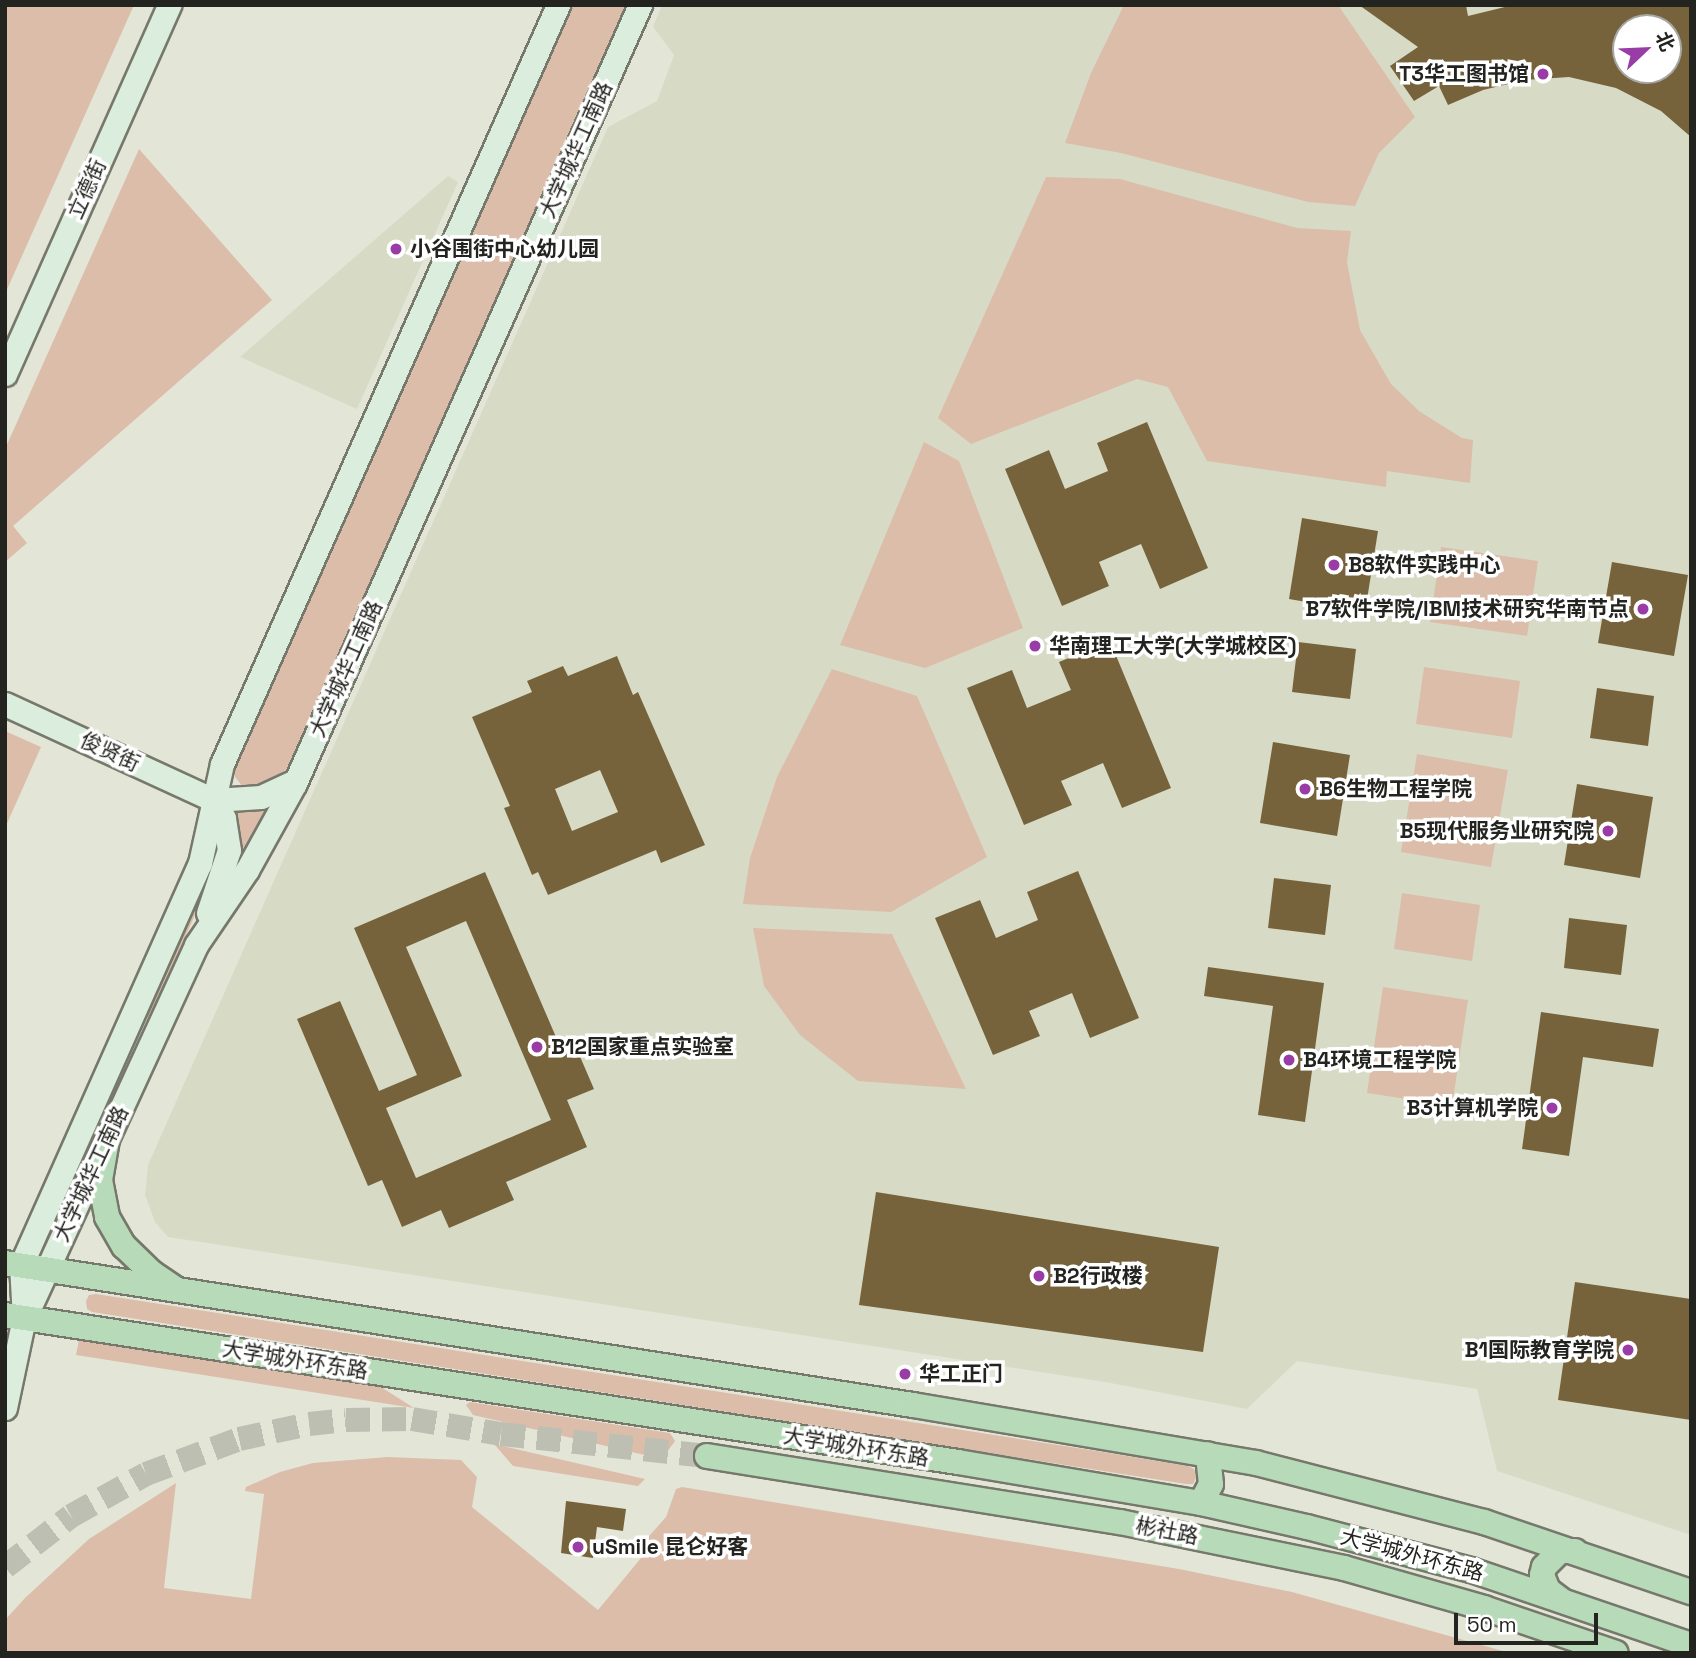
<!DOCTYPE html>
<html>
<head>
<meta charset="utf-8">
<style>
  body { margin:0 }
  #map { position:relative; width:1696px; height:1658px; overflow:hidden; background:#e3e6d7; font-family:"Space Grotesk","Noto Sans SC",sans-serif }
  div>[style] { position:absolute }
  .built>* { inset:0; background:#d7dbc6 }
  .green>* { inset:0; background:#dbbdaa }
  .building>* { inset:0; background:#76633b }
  .primary-tunnel>* { height:24px; margin-top:-12px; transform-origin:0; background:repeating-linear-gradient(90deg,#bdbfb2 0 24px,transparent 0 36px) }
  .roads { filter:drop-shadow(2px 0 #76786b) drop-shadow(-2px 0 #76786b) drop-shadow(0 2px #76786b) drop-shadow(0 -2px #76786b) }
  .secondary>* { height:23px; margin:-11.5px; padding:0 11.5px; transform-origin:11.5px; border-radius:11.5px; background:#dbeddc }
  .primary>* { height:24px; margin:-12px; padding:0 12px; transform-origin:12px; border-radius:12px; background:#b7dbb9 }
  .dots>* { width:19px; height:19px; translate:-50% -50%; box-sizing:border-box; border:4px solid #fff; border-radius:50% }
  span { translate:-50% -50%; white-space:nowrap; text-align:center; line-height:1.15; -webkit-text-stroke:7px #fff; paint-order:stroke }
  .poi-label { font-size:21px; color:#23241f; font-weight:700 }
  .right { translate:-100% -50%; text-align:right }
  .left { translate:0 -50%; text-align:left }
  .street-label { font-size:21px; color:#23241f }
  .frame { position:absolute; inset:0; border:7px solid #23241f; pointer-events:none }
  .north { position:absolute; left:1612px; top:14px; width:70px; height:70px; box-sizing:border-box; background:#fff; border:2px solid #a7a7a5; border-radius:50%; rotate:67deg; font-size:19px; font-weight:700; line-height:28px; text-align:center; color:#23241f }
  .north::after { content:''; display:block; margin:auto; width:24px; height:32px; background:#993ca6; clip-path:polygon(50% 0,100% 100%,50% 72%,0 100%) }
  .scale { position:absolute; left:1454px; top:1613px; width:144px; height:32px; box-sizing:border-box; border:4px solid #23241f; border-top:0; padding-left:9px; font-size:21px; line-height:24px; white-space:nowrap; color:#23241f; -webkit-text-stroke:5px #fff; paint-order:stroke }
</style>
</head>
<body>
<div id="map">
  <div class="built">
    <div style="clip-path:polygon(evenodd,662px 5px,1691px 5px,1691px 1535px,1497px 1471px,1477px 1389px,1297px 1361px,1247px 1409px,1105px 1382px,168px 1237px,155px 1222px,145px 1195px,148px 1165px,608px 127px,657px 101px,674px 55px,653px 27px,662px 5px,1626px 28px,1668px 28px,1668px 70px,1626px 70px,1626px 28px)"></div>
    <div style="clip-path:polygon(448px 176px,458px 182px,357px 409px,240px 357px)"></div>
  </div>
  <div class="green">
    <div style="clip-path:polygon(5px 5px,134px 5px,5px 294px)"></div>
    <div style="clip-path:polygon(566px 5px,632px 5px,295px 759px,278px 778px,260px 788px,243px 787px,235px 777px,232px 763px)"></div>
    <div style="clip-path:polygon(1124px 5px,1338px 5px,1415px 117px,1379px 153px,1355px 206px,1308px 202px,1121px 153px,1065px 143px,1091px 73px)"></div>
    <div style="clip-path:polygon(139px 149px,272px 300px,13px 526px,27px 543px,5px 562px,5px 449px)"></div>
    <div style="clip-path:polygon(1046px 177px,1120px 179px,1297px 228px,1351px 231px,1347px 262px,1360px 330px,1391px 384px,1419px 411px,1462px 438px,1473px 440px,1470px 483px,1387px 471px,1386px 487px,1207px 461px,1168px 387px,1137px 379px,971px 444px,938px 418px)"></div>
    <div style="clip-path:polygon(924px 442px,959px 461px,1023px 628px,925px 668px,840px 645px)"></div>
    <div style="clip-path:polygon(1441px 547px,1538px 561px,1527px 636px,1430px 622px)"></div>
    <div style="clip-path:polygon(1424px 667px,1520px 681px,1512px 738px,1416px 724px)"></div>
    <div style="clip-path:polygon(832px 669px,917px 696px,987px 857px,891px 912px,743px 904px,750px 858px,777px 777px)"></div>
    <div style="clip-path:polygon(5px 731px,41px 747px,5px 828px)"></div>
    <div style="clip-path:polygon(1417px 754px,1508px 770px,1491px 867px,1401px 852px)"></div>
    <div style="clip-path:polygon(272px 803px,232px 875px,239px 843px,235px 812px)"></div>
    <div style="clip-path:polygon(216px 856px,220px 859px,150px 1016px,146px 1018px,144px 1015px)"></div>
    <div style="clip-path:polygon(1402px 893px,1480px 905px,1472px 961px,1394px 949px)"></div>
    <div style="clip-path:polygon(753px 928px,892px 934px,966px 1089px,858px 1081px,800px 1035px,764px 986px)"></div>
    <div style="clip-path:polygon(1383px 987px,1468px 1000px,1452px 1106px,1367px 1093px)"></div>
    <div style="clip-path:polygon(96px 1294px,1090px 1450px,1188px 1466px,1194px 1469px,1197px 1476px,1193px 1484px,1186px 1484px,92px 1312px,87px 1309px,86px 1301px,89px 1295px)"></div>
    <div style="clip-path:polygon(79px 1340px,381px 1387px,414px 1408px,76px 1355px)"></div>
    <div style="clip-path:polygon(470px 1402px,670px 1433px,675px 1441px,662px 1459px,473px 1415px,466px 1405px)"></div>
    <div style="clip-path:polygon(494px 1444px,645px 1479px,638px 1486px,513px 1466px)"></div>
    <div style="clip-path:polygon(388px 1457px,461px 1460px,477px 1477px,472px 1507px,598px 1610px,641px 1558px,635px 1552px,666px 1517px,676px 1489px,682px 1487px,1179px 1569px,1292px 1592px,1510px 1653px,5px 1653px,5px 1620px,25px 1598px,89px 1539px,176px 1483px,164px 1588px,251px 1599px,264px 1494px,245px 1491px,246px 1487px,280px 1472px,313px 1463px)"></div>
  </div>
  <div class="building">
    <div style="clip-path:polygon(evenodd,1359px 5px,1466px 5px,1468px 16px,1513px 5px,1691px 5px,1691px 137px,1661px 111px,1616px 88px,1569px 77px,1525px 80px,1483px 90px,1448px 105px,1439px 86px,1414px 101px,1390px 66px,1418px 47px,1359px 5px,1626px 28px,1668px 28px,1668px 70px,1626px 70px,1626px 28px)"></div>
    <div style="clip-path:polygon(1147px 422px,1208px 568px,1160px 589px,1141px 544px,1099px 562px,1109px 586px,1062px 606px,1005px 469px,1049px 450px,1065px 489px,1108px 471px,1097px 443px)"></div>
    <div style="clip-path:polygon(1302px 518px,1378px 531px,1365px 612px,1289px 599px)"></div>
    <div style="clip-path:polygon(1612px 562px,1688px 575px,1674px 656px,1598px 643px)"></div>
    <div style="clip-path:polygon(1110px 641px,1171px 788px,1122px 808px,1103px 763px,1061px 781px,1072px 805px,1024px 825px,967px 688px,1012px 670px,1027px 708px,1071px 690px,1059px 662px)"></div>
    <div style="clip-path:polygon(1298px 642px,1356px 649px,1350px 699px,1292px 692px)"></div>
    <div style="clip-path:polygon(evenodd,617px 656px,633px 695px,638px 692px,705px 845px,661px 863px,656px 850px,548px 895px,538px 872px,532px 875px,504px 808px,510px 806px,472px 717px,532px 692px,527px 681px,563px 666px,568px 676px,617px 656px,600px 770px,618px 812px,572px 831px,555px 789px,600px 770px)"></div>
    <div style="clip-path:polygon(1597px 688px,1654px 696px,1648px 746px,1590px 738px)"></div>
    <div style="clip-path:polygon(1273px 742px,1350px 755px,1337px 836px,1260px 823px)"></div>
    <div style="clip-path:polygon(1577px 784px,1653px 797px,1640px 878px,1564px 865px)"></div>
    <div style="clip-path:polygon(1078px 871px,1139px 1018px,1090px 1038px,1072px 993px,1029px 1011px,1040px 1036px,993px 1055px,935px 918px,980px 900px,996px 938px,1038px 920px,1027px 892px)"></div>
    <div style="clip-path:polygon(evenodd,485px 872px,559px 1044px,572px 1038px,594px 1089px,567px 1100px,587px 1147px,506px 1182px,514px 1200px,449px 1228px,441px 1210px,402px 1227px,382px 1180px,368px 1186px,297px 1019px,340px 1001px,379px 1091px,417px 1075px,354px 928px,485px 872px,466px 921px,551px 1120px,416px 1178px,386px 1108px,462px 1076px,406px 947px,466px 921px)"></div>
    <div style="clip-path:polygon(1274px 878px,1331px 885px,1325px 935px,1268px 928px)"></div>
    <div style="clip-path:polygon(1569px 918px,1627px 925px,1621px 975px,1564px 968px)"></div>
    <div style="clip-path:polygon(1208px 967px,1324px 983px,1305px 1122px,1258px 1115px,1273px 1006px,1204px 996px)"></div>
    <div style="clip-path:polygon(1541px 1012px,1659px 1029px,1653px 1067px,1583px 1057px,1569px 1156px,1522px 1149px)"></div>
    <div style="clip-path:polygon(876px 1192px,1219px 1247px,1203px 1352px,859px 1305px)"></div>
    <div style="clip-path:polygon(1575px 1282px,1691px 1299px,1691px 1420px,1558px 1400px)"></div>
    <div style="clip-path:polygon(566px 1501px,626px 1509px,623px 1531px,597px 1527px,593px 1558px,561px 1553px)"></div>
  </div>
  <div class="primary-tunnel">
    <div style="left:5px;top:1567px;width:83px;rotate:-37.7deg"></div>
    <div style="left:71px;top:1516px;width:86px;rotate:-29.2deg"></div>
    <div style="left:146px;top:1474px;width:99px;rotate:-20.6deg"></div>
    <div style="left:239px;top:1439px;width:72px;rotate:-12.1deg"></div>
    <div style="left:309px;top:1424px;width:37px;rotate:-6deg"></div>
    <div style="left:346px;top:1420px;width:66px;rotate:-0.9deg"></div>
    <div style="left:412px;top:1419px;width:90px;rotate:9.6deg"></div>
    <div style="left:501px;top:1434px;width:207px;rotate:6.1deg"></div>
  </div>
  <div class="roads">
    <div class="secondary">
      <div style="left:5px;top:374px;width:404px;rotate:-66deg"></div>
      <div style="left:5px;top:704px;width:230px;rotate:24.7deg"></div>
      <div style="left:214px;top:800px;width:47px;rotate:-3.7deg"></div>
      <div style="left:261px;top:797px;width:38px;rotate:-25deg"></div>
      <div style="left:208px;top:913px;width:66px;rotate:-71.6deg"></div>
      <div style="left:229px;top:850px;width:32px;rotate:-99deg"></div>
      <div style="left:224px;top:818px;width:21px;rotate:-119deg"></div>
      <div style="left:26px;top:1315px;width:407px;rotate:-65.3deg"></div>
      <div style="left:196px;top:945px;width:91px;rotate:-55.8deg"></div>
      <div style="left:247px;top:870px;width:99px;rotate:-61.1deg"></div>
      <div style="left:295px;top:783px;width:851px;rotate:-66.09deg"></div>
      <div style="left:5px;top:1408px;width:92px;rotate:-78.1deg"></div>
      <div style="left:24px;top:1318px;width:53px;rotate:-93.2deg"></div>
      <div style="left:21px;top:1265px;width:440px;rotate:-66deg"></div>
      <div style="left:200px;top:863px;width:101px;rotate:-77.5deg"></div>
      <div style="left:222px;top:764px;width:830px;rotate:-66.12deg"></div>
    </div>
    <div class="primary">
      <div style="left:107px;top:1140px;width:41px;rotate:99.9deg"></div>
      <div style="left:100px;top:1180px;width:38px;rotate:79deg"></div>
      <div style="left:107px;top:1217px;width:34px;rotate:60deg"></div>
      <div style="left:124px;top:1246px;width:39px;rotate:44deg"></div>
      <div style="left:152px;top:1273px;width:25px;rotate:34deg"></div>
      <div style="left:5px;top:1263px;width:919px;rotate:8.89deg"></div>
      <div style="left:913px;top:1405px;width:348px;rotate:9.6deg"></div>
      <div style="left:1256px;top:1463px;width:236px;rotate:14.5deg"></div>
      <div style="left:1484px;top:1522px;width:219px;rotate:18.7deg"></div>
      <div style="left:5px;top:1315px;width:964px;rotate:8.77deg"></div>
      <div style="left:958px;top:1462px;width:246px;rotate:9.6deg"></div>
      <div style="left:1201px;top:1503px;width:109px;rotate:12.8deg"></div>
      <div style="left:1307px;top:1527px;width:170px;rotate:14.7deg"></div>
      <div style="left:1471px;top:1570px;width:232px;rotate:18.8deg"></div>
      <div style="left:707px;top:1456px;width:418px;rotate:9.1deg"></div>
      <div style="left:1120px;top:1522px;width:229px;rotate:11.6deg"></div>
      <div style="left:1344px;top:1568px;width:146px;rotate:15.9deg"></div>
      <div style="left:1484px;top:1608px;width:139px;rotate:18.8deg"></div>
      <div style="left:1201px;top:1503px;width:21px;rotate:-62deg"></div>
      <div style="left:1211px;top:1484px;width:30px;rotate:-96deg"></div>
      <div style="left:1560px;top:1599px;width:15px;rotate:-143deg"></div>
      <div style="left:1548px;top:1590px;width:16px;rotate:-112deg"></div>
      <div style="left:1542px;top:1575px;width:8px;rotate:-76deg"></div>
      <div style="left:1544px;top:1567px;width:23px;rotate:-45deg"></div>
      <div style="left:1560px;top:1551px;width:15px"></div>
    </div>
  </div>
  <div class="dots">
    <div style="left:1543px;top:74px;background:#993ca6"></div>
    <div style="left:396px;top:249px;background:#993ca6"></div>
    <div style="left:1334px;top:565px;background:#993ca6"></div>
    <div style="left:1643px;top:609px;background:#993ca6"></div>
    <div style="left:1035px;top:646px;background:#993ca6"></div>
    <div style="left:1305px;top:789px;background:#993ca6"></div>
    <div style="left:1608px;top:831px;background:#993ca6"></div>
    <div style="left:537px;top:1047px;background:#993ca6"></div>
    <div style="left:1289px;top:1060px;background:#993ca6"></div>
    <div style="left:1552px;top:1108px;background:#993ca6"></div>
    <div style="left:1039px;top:1276px;background:#993ca6"></div>
    <div style="left:1628px;top:1350px;background:#993ca6"></div>
    <div style="left:905px;top:1374px;background:#993ca6"></div>
    <div style="left:578px;top:1547px;background:#993ca6"></div>
  </div>
  <div class="poi-label">
    <span class="right" style="left:1529px;top:74px">T3华工图书馆</span>
    <span class="left" style="left:410px;top:249px">小谷围街中心幼儿园</span>
    <span class="left" style="left:1348px;top:565px">B8软件实践中心</span>
    <span class="right" style="left:1629px;top:609px">B7软件学院/IBM技术研究华南节点</span>
    <span class="left" style="left:1049px;top:646px">华南理工大学(大学城校区)</span>
    <span class="left" style="left:1319px;top:789px">B6生物工程学院</span>
    <span class="right" style="left:1594px;top:831px">B5现代服务业研究院</span>
    <span class="left" style="left:551px;top:1047px">B12国家重点实验室</span>
    <span class="left" style="left:1303px;top:1060px">B4环境工程学院</span>
    <span class="right" style="left:1538px;top:1108px">B3计算机学院</span>
    <span class="left" style="left:1053px;top:1276px">B2行政楼</span>
    <span class="right" style="left:1614px;top:1350px">B1国际教育学院</span>
    <span class="left" style="left:919px;top:1374px">华工正门</span>
    <span class="left" style="left:592px;top:1547px">uSmile 昆仑好客</span>
  </div>
  <div class="street-label">
    <span style="left:576px;top:150px;rotate:-66deg">大学城华工南路</span>
    <span style="left:87px;top:189px;rotate:-66deg">立德街</span>
    <span style="left:346px;top:669px;rotate:-66deg">大学城华工南路</span>
    <span style="left:110px;top:752px;rotate:25deg">俊贤街</span>
    <span style="left:91px;top:1174px;rotate:-65deg">大学城华工南路</span>
    <span style="left:295px;top:1360px;rotate:9deg">大学城外环东路</span>
    <span style="left:856px;top:1447px;rotate:9deg">大学城外环东路</span>
    <span style="left:1167px;top:1531px;rotate:11deg">彬社路</span>
    <span style="left:1412px;top:1555px;rotate:15deg">大学城外环东路</span>
  </div>
  <div class="frame"></div>
  <div class="north">北</div>
  <div class="scale">50 m</div>
</div>
</body>
</html>
